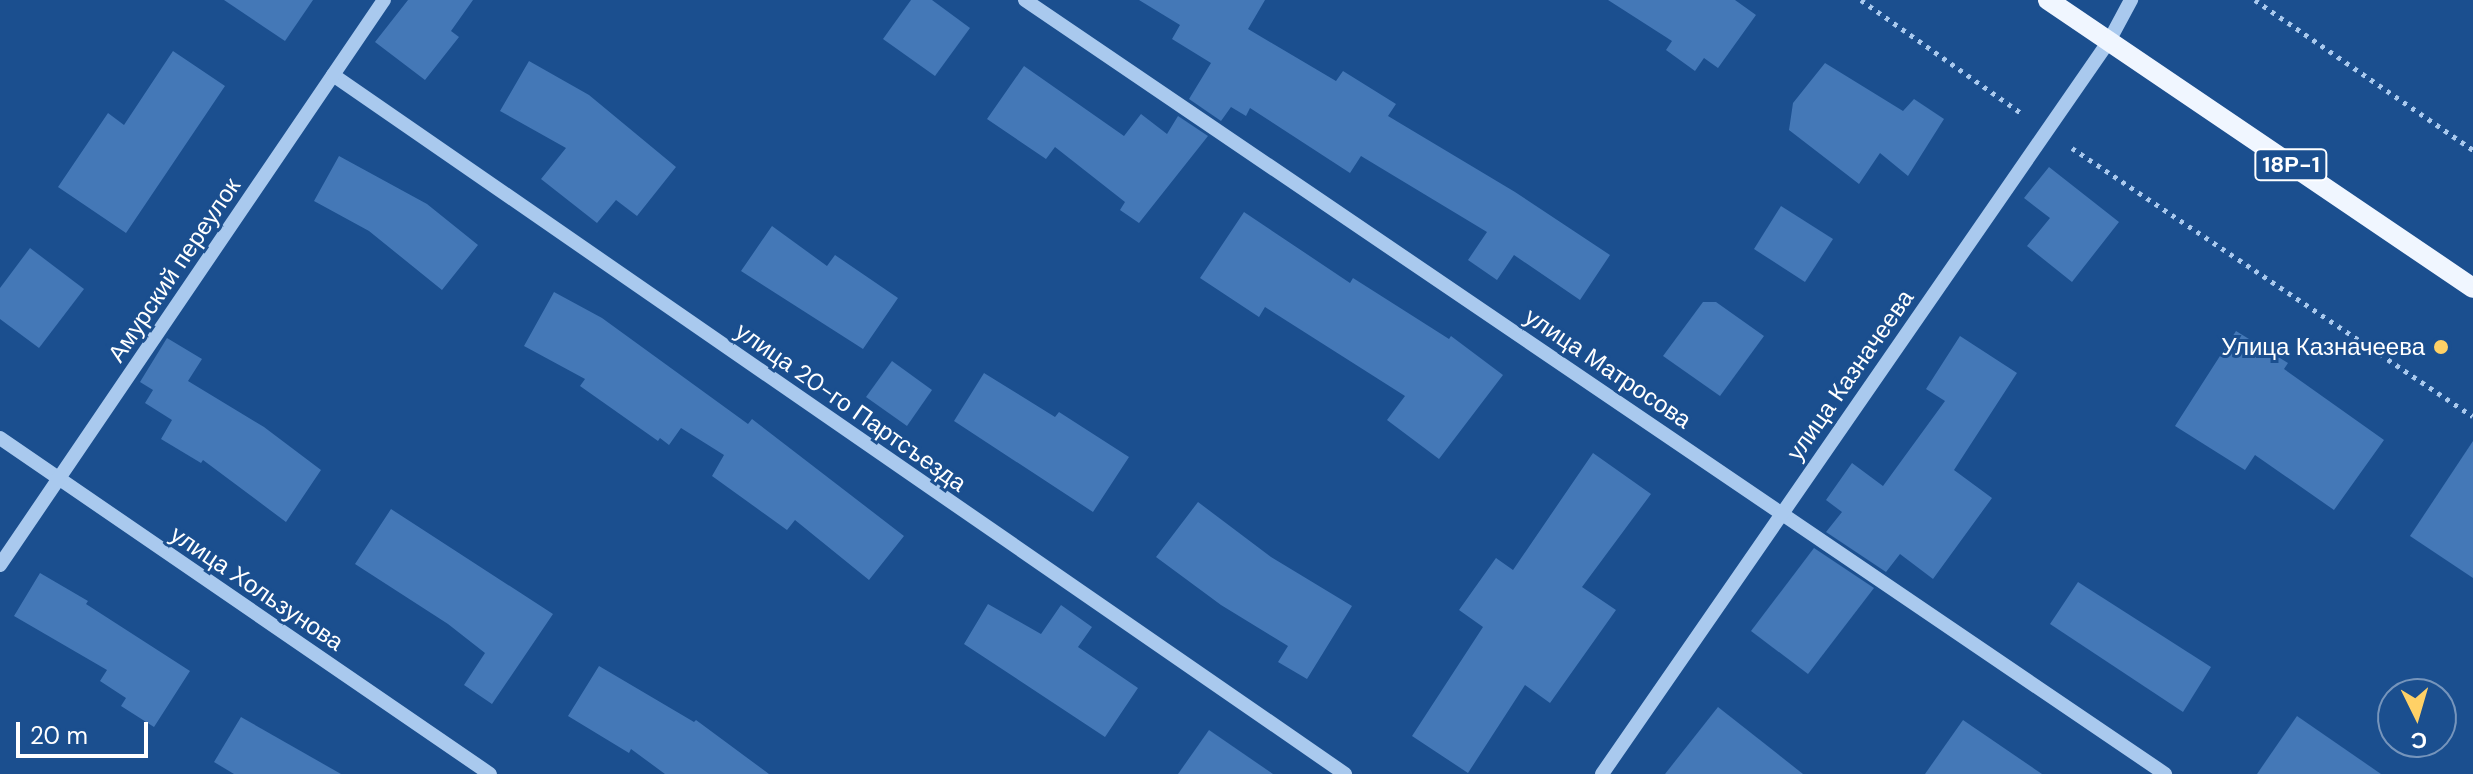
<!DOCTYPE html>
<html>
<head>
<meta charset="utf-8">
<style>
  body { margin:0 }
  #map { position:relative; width:2473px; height:774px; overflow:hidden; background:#1b4f8f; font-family:"DM Sans",sans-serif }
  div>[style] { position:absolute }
  .building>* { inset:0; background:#4478b7 }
  .path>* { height:5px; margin-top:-2.5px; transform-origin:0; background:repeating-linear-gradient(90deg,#a9c9ee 0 4px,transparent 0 10px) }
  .minor>* { height:14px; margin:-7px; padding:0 7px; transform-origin:7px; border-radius:7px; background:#a9c9ee }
  .major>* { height:20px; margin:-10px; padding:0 10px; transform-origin:10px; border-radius:10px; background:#f0f6ff }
  .dots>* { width:22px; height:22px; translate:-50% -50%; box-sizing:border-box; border:4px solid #1b4f8f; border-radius:50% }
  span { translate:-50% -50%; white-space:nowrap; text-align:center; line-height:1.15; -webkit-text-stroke:6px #1b4f8f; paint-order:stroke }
  .shield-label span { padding:2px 6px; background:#1b4f8f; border:2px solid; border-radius:6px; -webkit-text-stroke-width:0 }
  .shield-label { font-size:22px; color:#fff; font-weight:700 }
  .street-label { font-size:24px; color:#fff }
  .poi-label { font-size:24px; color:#fff }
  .right { translate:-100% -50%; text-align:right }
  .north { position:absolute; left:2377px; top:678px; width:80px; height:80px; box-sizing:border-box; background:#1b4f8f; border:2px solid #7695bc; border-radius:50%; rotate:175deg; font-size:22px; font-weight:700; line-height:32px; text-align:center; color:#fff }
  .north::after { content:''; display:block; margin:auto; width:28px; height:36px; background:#ffd166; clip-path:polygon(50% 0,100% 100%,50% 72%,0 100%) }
  .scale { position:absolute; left:16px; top:722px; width:132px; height:36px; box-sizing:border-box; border:4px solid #fff; border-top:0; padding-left:10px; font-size:24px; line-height:28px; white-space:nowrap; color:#fff; -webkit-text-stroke:6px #1b4f8f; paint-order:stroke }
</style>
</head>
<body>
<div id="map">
  <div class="building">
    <div style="clip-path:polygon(224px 0,313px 0,285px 41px)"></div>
    <div style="clip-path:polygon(408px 0,473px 0,451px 31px,459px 37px,425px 80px,375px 42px)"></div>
    <div style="clip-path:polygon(911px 0,932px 0,970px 28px,935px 76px,883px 39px)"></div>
    <div style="clip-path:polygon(1139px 0,1265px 0,1248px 29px,1336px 81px,1343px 71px,1396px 104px,1388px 116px,1515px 192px,1610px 255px,1580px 300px,1514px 255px,1497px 280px,1468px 260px,1487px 232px,1361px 156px,1350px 173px,1250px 108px,1246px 116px,1231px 107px,1221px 121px,1189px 99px,1211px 63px,1172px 39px,1180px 25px)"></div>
    <div style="clip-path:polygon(1608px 0,1735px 0,1756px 15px,1718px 68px,1704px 58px,1695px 71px,1666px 50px,1672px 41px)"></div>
    <div style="clip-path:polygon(173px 51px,225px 86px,126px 233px,58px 187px,108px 113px,124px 125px)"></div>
    <div style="clip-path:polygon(529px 61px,589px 95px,676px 167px,637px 216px,616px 200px,597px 223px,541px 179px,566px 148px,500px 111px)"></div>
    <div style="clip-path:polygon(1825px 63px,1903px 111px,1914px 99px,1944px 119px,1908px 176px,1880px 153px,1859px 184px,1789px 130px,1793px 103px)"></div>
    <div style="clip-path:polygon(1024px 66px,1124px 136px,1141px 114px,1167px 134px,1178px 116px,1208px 136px,1139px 223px,1120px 210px,1125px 202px,1055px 147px,1046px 159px,987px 119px)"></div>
    <div style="clip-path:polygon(339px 156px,427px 204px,478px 245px,442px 290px,369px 231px,314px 201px)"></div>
    <div style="clip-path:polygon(2049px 167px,2119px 222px,2072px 282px,2027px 246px,2050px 218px,2024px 198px)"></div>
    <div style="clip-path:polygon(1781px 206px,1833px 239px,1805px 282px,1754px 249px)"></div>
    <div style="clip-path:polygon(1244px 212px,1350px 283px,1353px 278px,1449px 339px,1451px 336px,1503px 375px,1439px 459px,1387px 420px,1405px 396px,1265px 307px,1259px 317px,1200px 278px)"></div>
    <div style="clip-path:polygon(772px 226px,827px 266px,835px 255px,898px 298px,863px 349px,741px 271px)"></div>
    <div style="clip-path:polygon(30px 248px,84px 289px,39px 348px,0 319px,0 288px)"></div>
    <div style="clip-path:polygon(554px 292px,602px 318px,748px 424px,752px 419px,904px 536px,869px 580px,795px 520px,787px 530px,712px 476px,724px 455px,681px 428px,669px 445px,660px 438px,658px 441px,580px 386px,585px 379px,524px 346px)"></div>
    <div style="clip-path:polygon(1703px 302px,1716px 302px,1764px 336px,1720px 396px,1663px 356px)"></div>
    <div style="clip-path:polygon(2236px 331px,2288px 363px,2284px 369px,2384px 440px,2334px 510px,2255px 455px,2245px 470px,2175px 426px)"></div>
    <div style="clip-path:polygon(1960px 336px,2017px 373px,1954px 470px,1992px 498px,1933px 579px,1900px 554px,1886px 572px,1826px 532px,1842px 512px,1826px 500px,1852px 463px,1883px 486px,1945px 401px,1926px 389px)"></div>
    <div style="clip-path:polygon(167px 338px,202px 359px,188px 381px,264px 427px,321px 470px,286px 522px,203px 460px,201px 463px,161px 439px,172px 420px,145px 403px,153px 390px,140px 382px)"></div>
    <div style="clip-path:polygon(892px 361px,932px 390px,907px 426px,866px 397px)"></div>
    <div style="clip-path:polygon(984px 373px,1055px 417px,1059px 412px,1129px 457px,1093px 512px,954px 421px)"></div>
    <div style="clip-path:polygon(2473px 441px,2473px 578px,2410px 536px)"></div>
    <div style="clip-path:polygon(1593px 453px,1651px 494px,1582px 587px,1616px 610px,1550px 703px,1525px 685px,1468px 773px,1412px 736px,1483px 627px,1459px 610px,1496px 558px,1513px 570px)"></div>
    <div style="clip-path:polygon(1198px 502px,1271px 557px,1352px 606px,1307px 679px,1278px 662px,1288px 646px,1221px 605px,1156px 557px)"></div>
    <div style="clip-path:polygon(391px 509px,553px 614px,492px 704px,464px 685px,485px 653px,448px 624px,355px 564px)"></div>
    <div style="clip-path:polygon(1814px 548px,1874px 588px,1808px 674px,1751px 631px)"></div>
    <div style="clip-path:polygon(40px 573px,88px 601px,86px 604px,190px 671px,154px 727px,121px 706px,126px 698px,100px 681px,107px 670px,14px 616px)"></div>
    <div style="clip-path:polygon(2078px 582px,2211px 667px,2183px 712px,2050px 624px)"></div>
    <div style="clip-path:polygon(988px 604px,1041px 634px,1061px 605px,1092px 627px,1078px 647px,1138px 688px,1105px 737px,964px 644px)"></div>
    <div style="clip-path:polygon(599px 666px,694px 722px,696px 720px,769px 774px,665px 774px,631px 749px,629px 753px,568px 716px)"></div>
    <div style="clip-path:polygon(1718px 707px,1803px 774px,1665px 774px)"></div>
    <div style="clip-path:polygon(2297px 716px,2381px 774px,2257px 774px)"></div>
    <div style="clip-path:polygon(241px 717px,341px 774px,234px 774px,214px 762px)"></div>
    <div style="clip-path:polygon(1963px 720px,2042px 774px,1925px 774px)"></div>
    <div style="clip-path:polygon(1209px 730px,1273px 774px,1178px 774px)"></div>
  </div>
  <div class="path">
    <div style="left:1861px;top:0;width:199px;rotate:35.2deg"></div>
    <div style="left:2255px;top:0;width:265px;rotate:34.5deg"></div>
    <div style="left:2072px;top:148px;width:482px;rotate:33.8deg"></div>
  </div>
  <div class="minor">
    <div style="left:1025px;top:0;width:1378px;rotate:34.17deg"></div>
    <div style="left:333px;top:75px;width:1230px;rotate:34.63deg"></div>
    <div style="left:0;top:438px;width:594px;rotate:34.44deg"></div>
    <div style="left:0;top:565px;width:683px;rotate:-55.8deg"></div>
    <div style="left:1602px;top:774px;width:891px;rotate:-55.33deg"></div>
    <div style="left:2109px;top:41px;width:47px;rotate:-61.8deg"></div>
  </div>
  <div class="major">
    <div style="left:2048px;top:0;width:513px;rotate:34.12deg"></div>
  </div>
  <div class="dots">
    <div style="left:2441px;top:347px;background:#ffd166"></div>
  </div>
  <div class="shield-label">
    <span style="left:2291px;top:165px">18Р-1</span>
  </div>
  <div class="street-label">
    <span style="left:174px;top:270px;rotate:-56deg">Амурский переулок</span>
    <span style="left:1608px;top:368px;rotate:34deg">улица Матросова</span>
    <span style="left:1850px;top:375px;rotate:-55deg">улица Казначеева</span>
    <span style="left:851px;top:407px;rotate:35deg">улица 20-го Партсъезда</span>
    <span style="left:257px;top:588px;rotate:34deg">улица Хользунова</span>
  </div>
  <div class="poi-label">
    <span class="right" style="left:2425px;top:347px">Улица Казначеева</span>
  </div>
  <div class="north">С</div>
  <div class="scale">20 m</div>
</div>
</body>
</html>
